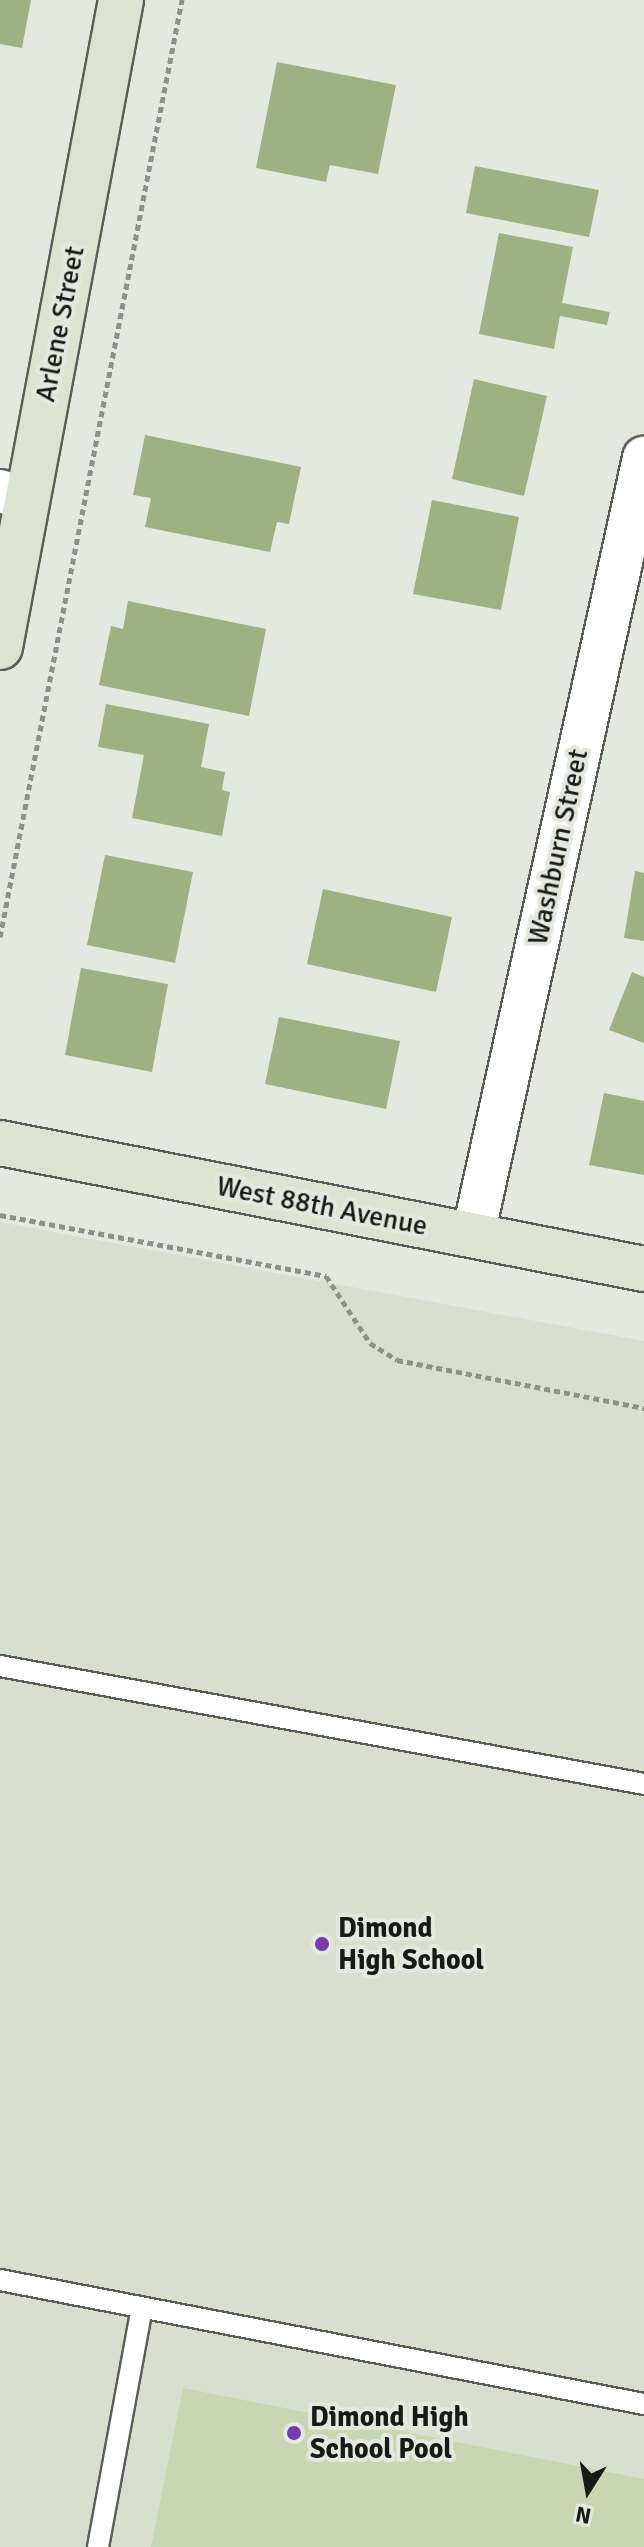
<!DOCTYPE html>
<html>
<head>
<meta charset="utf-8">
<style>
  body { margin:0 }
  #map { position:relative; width:644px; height:2547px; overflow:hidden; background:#e4e9df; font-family:Signika,sans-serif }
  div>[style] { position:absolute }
  .built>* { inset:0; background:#d8dfcf }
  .green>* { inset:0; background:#c8d7b2 }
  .building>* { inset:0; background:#9fb183 }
  .path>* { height:5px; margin-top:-2.5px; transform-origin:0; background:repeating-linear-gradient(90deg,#8e918a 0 6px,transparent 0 10px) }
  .roads { filter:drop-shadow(2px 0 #5b5e56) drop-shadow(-2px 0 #5b5e56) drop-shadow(0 2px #5b5e56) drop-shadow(0 -2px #5b5e56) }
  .lane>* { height:20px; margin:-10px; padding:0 10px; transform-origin:10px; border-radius:10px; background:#fff }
  .street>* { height:42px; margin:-21px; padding:0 21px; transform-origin:21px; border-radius:21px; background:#fff }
  .secondary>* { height:44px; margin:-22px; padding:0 22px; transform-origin:22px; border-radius:22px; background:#dce4d1 }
  .dots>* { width:22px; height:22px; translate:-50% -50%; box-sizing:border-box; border:4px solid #e4e9df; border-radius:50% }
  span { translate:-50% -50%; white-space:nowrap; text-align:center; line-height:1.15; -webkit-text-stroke:8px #e4e9df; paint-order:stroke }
  .street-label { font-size:28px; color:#181a16 }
  .poi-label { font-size:28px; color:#181a16; font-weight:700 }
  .left { translate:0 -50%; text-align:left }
  .north { position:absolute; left:548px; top:2451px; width:80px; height:80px; -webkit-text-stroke:6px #e4e9df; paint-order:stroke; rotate:191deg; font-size:22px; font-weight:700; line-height:32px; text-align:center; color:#181a16 }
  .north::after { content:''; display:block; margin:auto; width:28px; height:36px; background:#181a16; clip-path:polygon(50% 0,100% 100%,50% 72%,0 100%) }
</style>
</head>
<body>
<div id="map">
  <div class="built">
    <div style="clip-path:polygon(0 1222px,644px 1341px,644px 2547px,0 2547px)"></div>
  </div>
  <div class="green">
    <div style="clip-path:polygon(183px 2388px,644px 2479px,644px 2547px,151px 2547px)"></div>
  </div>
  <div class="building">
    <div style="clip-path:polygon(0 0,31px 0,22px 48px,0 44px)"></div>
    <div style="clip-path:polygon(277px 62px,396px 85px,378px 174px,330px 165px,326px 182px,256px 168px)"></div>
    <div style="clip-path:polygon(475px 166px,599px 190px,589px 237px,466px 213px)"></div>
    <div style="clip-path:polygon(499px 233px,573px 247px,562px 303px,610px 312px,607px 325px,560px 316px,554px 349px,479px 334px)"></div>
    <div style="clip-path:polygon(474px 379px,547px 396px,524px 496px,452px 479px)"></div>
    <div style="clip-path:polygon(145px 435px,301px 467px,289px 524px,277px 522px,270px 552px,145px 527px,151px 498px,133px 495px)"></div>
    <div style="clip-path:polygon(432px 500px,519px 517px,501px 610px,413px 594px)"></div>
    <div style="clip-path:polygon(128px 601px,266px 629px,249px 716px,99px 685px,111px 626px,123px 629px)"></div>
    <div style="clip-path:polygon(106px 704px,209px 724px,201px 767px,225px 772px,222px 790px,230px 792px,222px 836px,132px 818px,144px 755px,98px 747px)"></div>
    <div style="clip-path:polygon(105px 855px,193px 872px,175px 963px,87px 945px)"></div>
    <div style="clip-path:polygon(635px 871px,644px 873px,644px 941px,624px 938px)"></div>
    <div style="clip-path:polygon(323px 889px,452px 917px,436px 992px,307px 964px)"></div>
    <div style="clip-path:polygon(81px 968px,168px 984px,152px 1072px,65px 1055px)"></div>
    <div style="clip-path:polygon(632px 972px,644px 977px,644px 1043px,609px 1030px)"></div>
    <div style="clip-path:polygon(279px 1017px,400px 1041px,386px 1109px,265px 1084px)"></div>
    <div style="clip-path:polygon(604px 1093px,644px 1101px,644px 1175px,589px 1165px)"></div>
  </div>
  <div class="path">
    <div style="left:0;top:937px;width:955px;rotate:-79.01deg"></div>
    <div style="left:0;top:1215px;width:332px;rotate:10.6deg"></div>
    <div style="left:326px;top:1276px;width:80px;rotate:56.7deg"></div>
    <div style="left:370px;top:1343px;width:32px;rotate:32deg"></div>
    <div style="left:397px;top:1360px;width:252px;rotate:11deg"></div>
  </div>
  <div class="roads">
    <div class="lane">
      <div style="left:0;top:1666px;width:655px;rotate:10.38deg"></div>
      <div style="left:0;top:2280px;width:656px;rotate:10.9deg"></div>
      <div style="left:98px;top:2547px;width:243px;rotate:-79.6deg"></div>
    </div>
    <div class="street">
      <div style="left:0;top:491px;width:28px;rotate:17deg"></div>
      <div style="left:473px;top:1235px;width:796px;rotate:-77.59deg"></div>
    </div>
    <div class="secondary">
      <div style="left:0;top:647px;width:658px;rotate:-79.41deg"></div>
      <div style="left:0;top:1143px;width:656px;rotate:11.07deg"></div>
    </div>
  </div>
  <div class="dots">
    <div style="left:322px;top:1944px;background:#7a3aaf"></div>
    <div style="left:294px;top:2433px;background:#7a3aaf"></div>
  </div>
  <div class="street-label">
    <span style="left:60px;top:324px;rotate:-79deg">Arlene Street</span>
    <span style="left:558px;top:847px;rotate:-78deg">Washburn Street</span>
    <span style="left:322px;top:1206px;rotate:11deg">West 88th Avenue</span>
  </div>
  <div class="poi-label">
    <span class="left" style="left:338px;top:1944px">Dimond<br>High School</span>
    <span class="left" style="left:310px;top:2433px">Dimond High<br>School Pool</span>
  </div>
  <div class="north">N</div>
</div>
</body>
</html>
